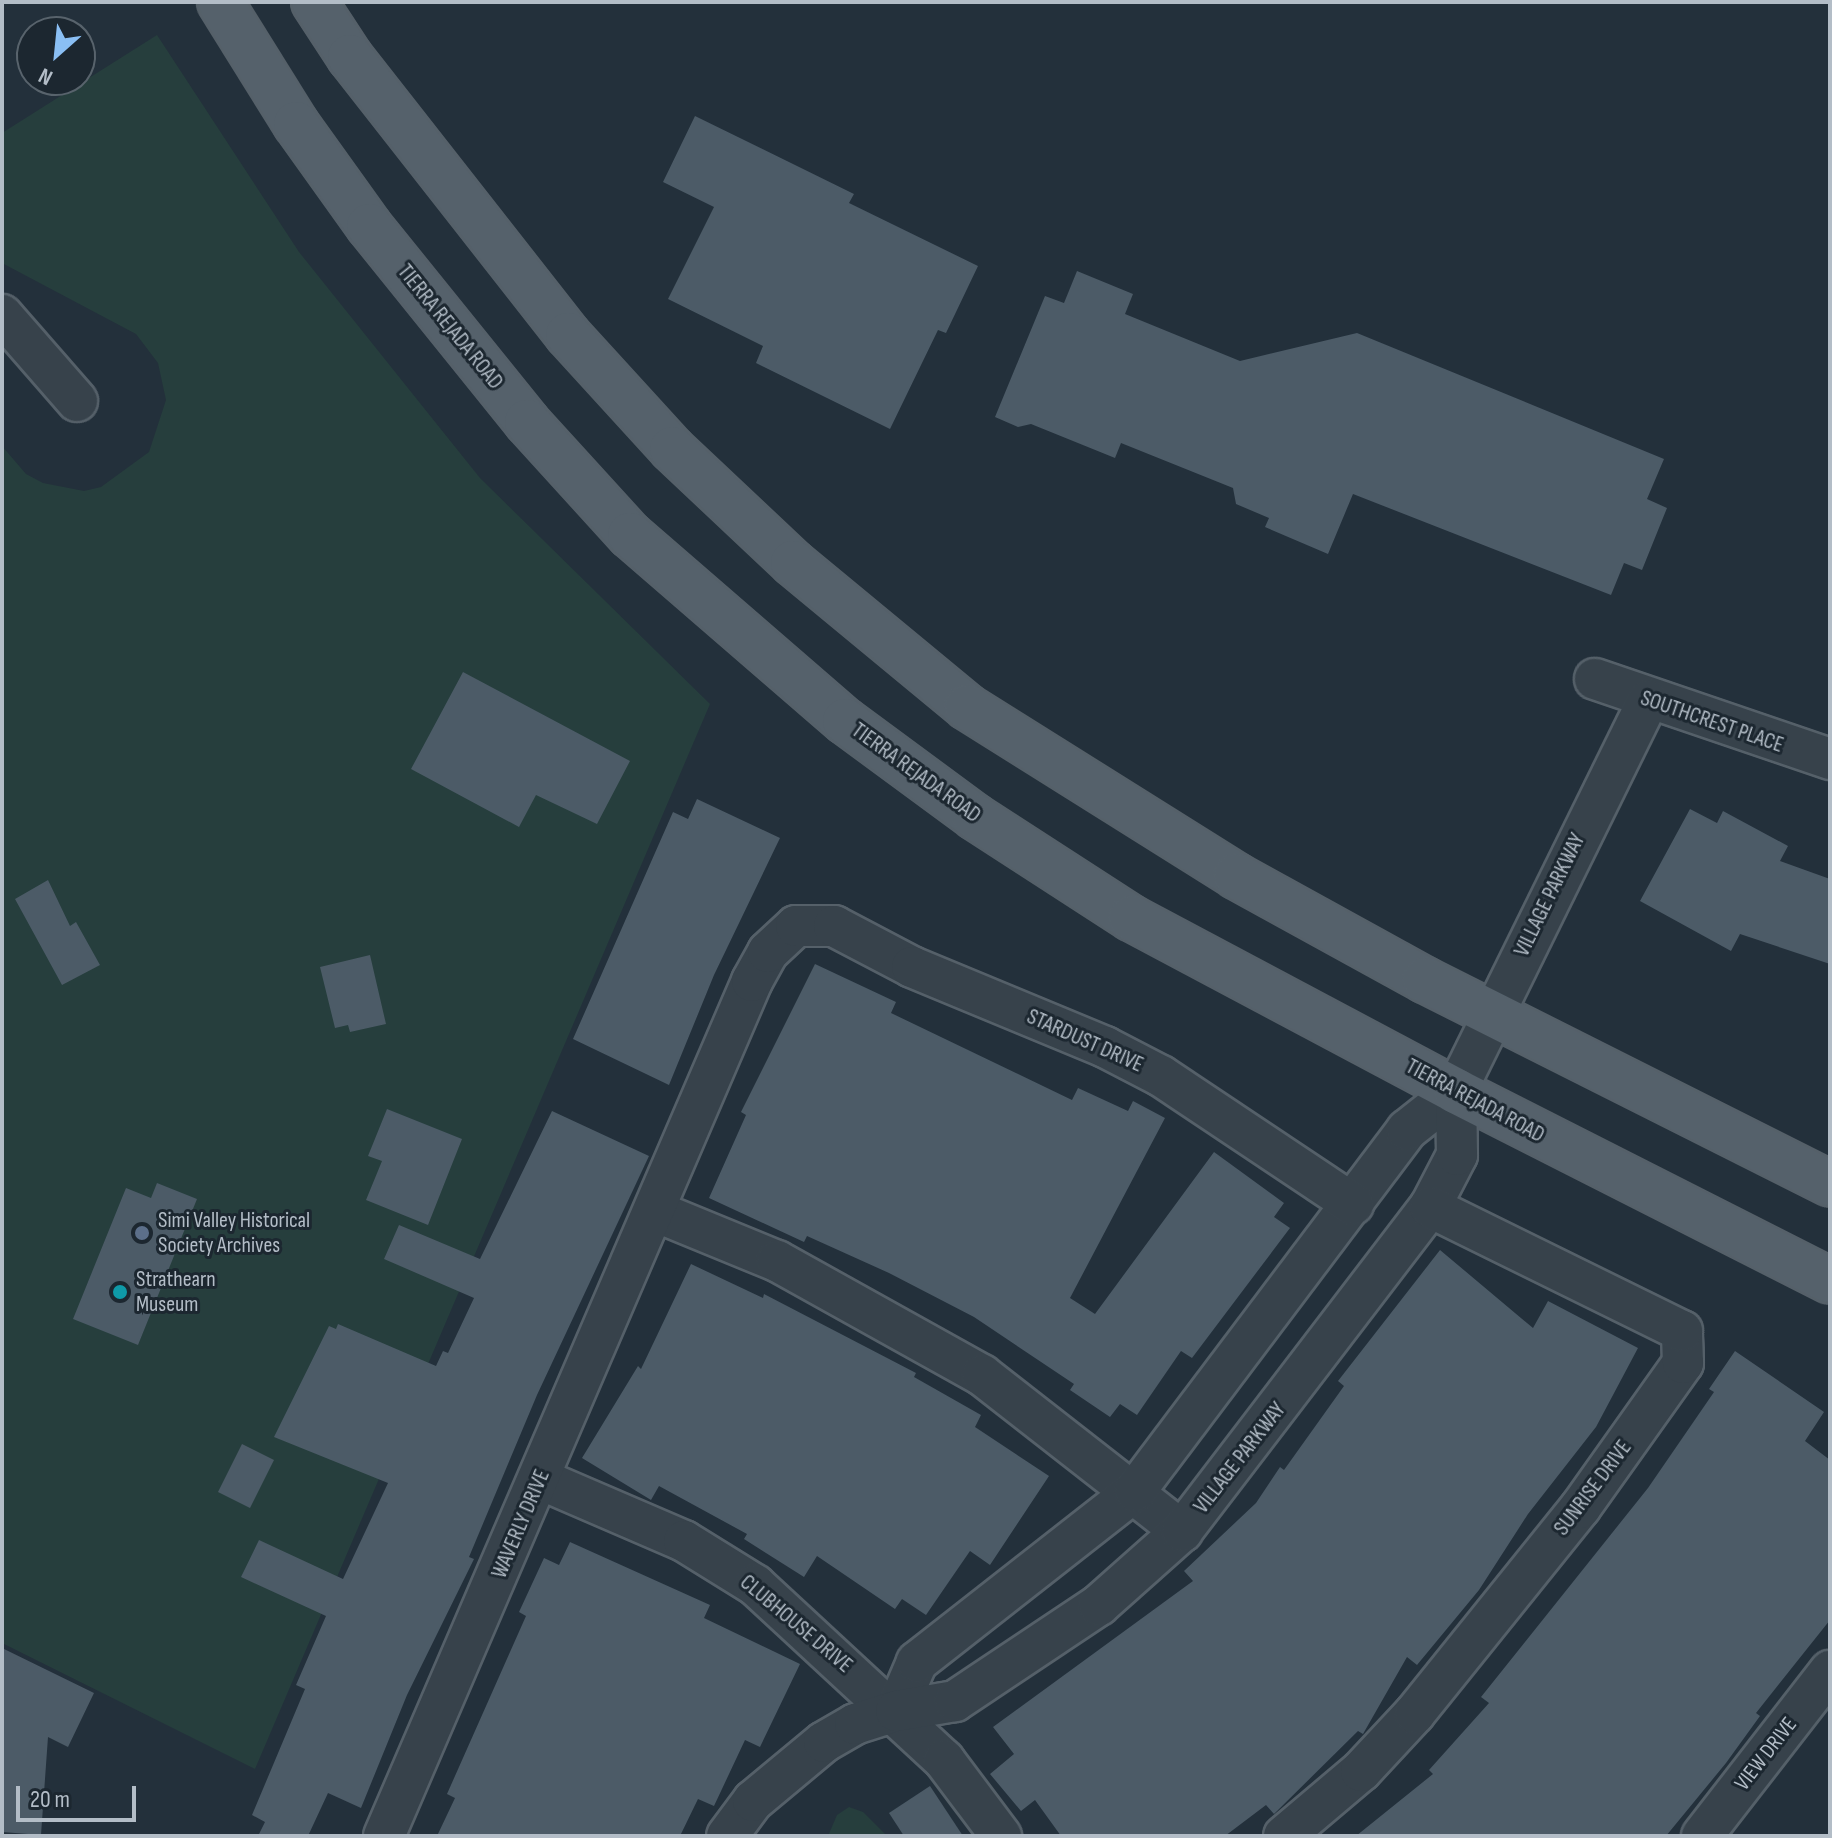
<!DOCTYPE html>
<html>
<head>
<meta charset="utf-8">
<style>
  body { margin:0 }
  #map { position:relative; width:1832px; height:1838px; overflow:hidden; background:#23303b; font-family:"Sofia Sans Condensed",sans-serif }
  div>[style] { position:absolute }
  .green>* { inset:0; background:#263e3d }
  .building>* { inset:0; background:#4c5b67 }
  .roads { filter:drop-shadow(2px 0 #556069) drop-shadow(-2px 0 #556069) drop-shadow(0 2px #556069) drop-shadow(0 -2px #556069) }
  .minor>* { height:40px; margin:-20px; padding:0 20px; transform-origin:20px; border-radius:20px; background:#37424b }
  .major>* { height:44px; margin:-22px; padding:0 22px; transform-origin:22px; border-radius:22px; background:#55616b }
  .dots>* { width:22px; height:22px; translate:-50% -50%; box-sizing:border-box; border:4px solid #1c2730; border-radius:50% }
  span { translate:-50% -50%; white-space:nowrap; text-align:center; line-height:1.15; -webkit-text-stroke:6px #1c2730; paint-order:stroke }
  .street-label { font-size:22px; color:#b3bdc7 }
  .poi-label { font-size:22px; color:#b3bdc7 }
  .left { translate:0 -50%; text-align:left }
  .frame { position:absolute; inset:0; border:4px solid #b3bdc7; pointer-events:none }
  .north { position:absolute; left:16px; top:16px; width:80px; height:80px; box-sizing:border-box; background:#1c2730; border:2px solid #58636c; border-radius:50%; rotate:207deg; font-size:22px; font-weight:700; line-height:32px; text-align:center; color:#b3bdc7 }
  .north::after { content:''; display:block; margin:auto; width:28px; height:36px; background:#8abff4; clip-path:polygon(50% 0,100% 100%,50% 72%,0 100%) }
  .scale { position:absolute; left:16px; top:1786px; width:120px; height:36px; box-sizing:border-box; border:4px solid #b3bdc7; border-top:0; padding-left:10px; font-size:24px; line-height:28px; white-space:nowrap; color:#b3bdc7; -webkit-text-stroke:6px #1c2730; paint-order:stroke }
</style>
</head>
<body>
<div id="map">
  <div class="green">
    <div style="clip-path:polygon(157px 35px,299px 252px,480px 478px,710px 704px,255px 1769px,2px 1643px,2px 446px,26px 474px,43px 483px,84px 491px,101px 487px,149px 452px,166px 400px,158px 363px,136px 334px,2px 263px,2px 133px)"></div>
    <div style="clip-path:polygon(849px 1807px,863px 1812px,887px 1836px,828px 1836px,837px 1815px)"></div>
  </div>
  <div class="building">
    <div style="clip-path:polygon(695px 116px,854px 194px,849px 203px,978px 266px,946px 333px,938px 330px,890px 429px,756px 363px,763px 346px,668px 299px,714px 207px,663px 182px)"></div>
    <div style="clip-path:polygon(1077px 271px,1133px 294px,1125px 314px,1240px 361px,1357px 333px,1664px 459px,1647px 499px,1667px 508px,1642px 570px,1624px 563px,1611px 595px,1353px 494px,1328px 554px,1265px 527px,1269px 518px,1236px 504px,1233px 488px,1121px 443px,1115px 458px,1031px 424px,1018px 427px,995px 417px,1045px 296px,1064px 303px)"></div>
    <div style="clip-path:polygon(463px 672px,630px 761px,597px 824px,536px 795px,519px 827px,411px 769px)"></div>
    <div style="clip-path:polygon(697px 799px,780px 838px,714px 975px,669px 1085px,573px 1039px,673px 812px,688px 819px)"></div>
    <div style="clip-path:polygon(1690px 809px,1717px 823px,1723px 811px,1788px 846px,1780px 861px,1830px 879px,1830px 964px,1740px 934px,1731px 951px,1640px 901px)"></div>
    <div style="clip-path:polygon(48px 880px,70px 926px,76px 922px,100px 965px,62px 985px,15px 899px)"></div>
    <div style="clip-path:polygon(370px 955px,386px 1024px,350px 1032px,348px 1025px,335px 1028px,320px 967px)"></div>
    <div style="clip-path:polygon(815px 964px,896px 1002px,891px 1013px,1072px 1100px,1078px 1088px,1128px 1111px,1133px 1101px,1165px 1118px,1070px 1298px,1095px 1314px,1214px 1152px,1284px 1203px,1274px 1217px,1290px 1228px,1192px 1358px,1181px 1351px,1137px 1415px,1120px 1404px,1110px 1417px,1070px 1390px,1074px 1384px,974px 1317px,889px 1273px,807px 1236px,804px 1242px,709px 1198px,746px 1115px,741px 1112px)"></div>
    <div style="clip-path:polygon(387px 1109px,462px 1139px,428px 1225px,366px 1200px,382px 1161px,368px 1156px)"></div>
    <div style="clip-path:polygon(552px 1111px,649px 1156px,537px 1395px,469px 1557px,474px 1559px,407px 1695px,361px 1808px,328px 1793px,308px 1836px,258px 1836px,265px 1822px,252px 1815px,305px 1689px,296px 1685px,326px 1616px,241px 1577px,259px 1540px,343px 1579px,388px 1483px,274px 1437px,329px 1326px,336px 1329px,338px 1324px,436px 1366px,443px 1351px,448px 1353px,474px 1298px,384px 1259px,399px 1225px,480px 1259px)"></div>
    <div style="clip-path:polygon(157px 1183px,197px 1199px,138px 1345px,73px 1319px,126px 1188px,151px 1198px)"></div>
    <div style="clip-path:polygon(1440px 1250px,1533px 1328px,1548px 1301px,1638px 1348px,1596px 1427px,1528px 1514px,1479px 1590px,1417px 1665px,1407px 1657px,1363px 1734px,1358px 1731px,1274px 1814px,1266px 1805px,1225px 1836px,1061px 1836px,1035px 1800px,1021px 1811px,990px 1774px,1014px 1754px,993px 1727px,1193px 1581px,1184px 1571px,1256px 1503px,1280px 1467px,1284px 1470px,1344px 1386px,1338px 1381px)"></div>
    <div style="clip-path:polygon(691px 1264px,763px 1298px,764px 1294px,916px 1373px,914px 1377px,981px 1415px,975px 1427px,1049px 1476px,990px 1565px,970px 1551px,926px 1615px,902px 1599px,895px 1609px,817px 1556px,804px 1577px,744px 1539px,747px 1534px,659px 1486px,651px 1500px,582px 1458px,638px 1366px,641px 1369px)"></div>
    <div style="clip-path:polygon(1735px 1351px,1824px 1412px,1805px 1441px,1830px 1460px,1830px 1620px,1756px 1713px,1760px 1716px,1726px 1763px,1666px 1836px,1356px 1836px,1433px 1774px,1429px 1770px,1489px 1703px,1481px 1697px,1648px 1488px,1714px 1392px,1709px 1389px)"></div>
    <div style="clip-path:polygon(242px 1444px,274px 1460px,250px 1508px,218px 1492px)"></div>
    <div style="clip-path:polygon(570px 1542px,710px 1605px,704px 1618px,800px 1664px,760px 1747px,745px 1740px,714px 1806px,698px 1799px,680px 1836px,437px 1836px,455px 1798px,447px 1794px,526px 1616px,519px 1612px,544px 1558px,559px 1565px)"></div>
    <div style="clip-path:polygon(2px 1648px,94px 1693px,68px 1747px,48px 1737px,41px 1835px,2px 1832px)"></div>
    <div style="clip-path:polygon(930px 1786px,963px 1836px,904px 1836px,889px 1813px)"></div>
  </div>
  <div class="roads">
    <div class="minor">
      <div style="left:2px;top:315px;width:114px;rotate:48.9deg"></div>
      <div style="left:1595px;top:679px;width:248px;rotate:18.8deg"></div>
      <div style="left:655px;top:1211px;width:132px;rotate:22.3deg"></div>
      <div style="left:777px;top:1261px;width:235px;rotate:29.1deg"></div>
      <div style="left:982px;top:1375px;width:254px;rotate:38deg"></div>
      <div style="left:540px;top:1479px;width:157px;rotate:23.3deg"></div>
      <div style="left:684px;top:1541px;width:84px;rotate:31.8deg"></div>
      <div style="left:755px;top:1585px;width:258px;rotate:42.8deg"></div>
      <div style="left:944px;top:1760px;width:95px;rotate:53.1deg"></div>
      <div style="left:896px;top:1711px;width:53px;rotate:-66.8deg"></div>
      <div style="left:917px;top:1662px;width:277px;rotate:-38.1deg"></div>
      <div style="left:1135px;top:1491px;width:452px;rotate:-53deg"></div>
      <div style="left:1407px;top:1130px;width:63px;rotate:-38.5deg"></div>
      <div style="left:1456px;top:1091px;width:435px;rotate:-63.8deg"></div>
      <div style="left:384px;top:1836px;width:931px;rotate:-66.71deg"></div>
      <div style="left:752px;top:981px;width:33px;rotate:-61deg"></div>
      <div style="left:768px;top:952px;width:38px;rotate:-43deg"></div>
      <div style="left:796px;top:926px;width:38px"></div>
      <div style="left:834px;top:926px;width:88px;rotate:27.7deg"></div>
      <div style="left:912px;top:967px;width:209px;rotate:22.5deg"></div>
      <div style="left:1105px;top:1047px;width:63px;rotate:27.4deg"></div>
      <div style="left:1161px;top:1076px;width:231px;rotate:33.7deg"></div>
      <div style="left:727px;top:1836px;width:44px;rotate:-53.4deg"></div>
      <div style="left:753px;top:1801px;width:92px;rotate:-39.7deg"></div>
      <div style="left:824px;top:1742px;width:36px;rotate:-30deg"></div>
      <div style="left:855px;top:1724px;width:43px;rotate:-17.6deg"></div>
      <div style="left:896px;top:1711px;width:60px;rotate:-9.6deg"></div>
      <div style="left:955px;top:1701px;width:173px;rotate:-33.7deg"></div>
      <div style="left:1099px;top:1605px;width:111px;rotate:-41.7deg"></div>
      <div style="left:1182px;top:1531px;width:408px;rotate:-52.6deg"></div>
      <div style="left:1430px;top:1207px;width:59px;rotate:-62.6deg"></div>
      <div style="left:1457px;top:1155px;width:64px;rotate:-90.9deg"></div>
      <div style="left:1284px;top:1836px;width:101px;rotate:-40.2deg"></div>
      <div style="left:1361px;top:1771px;width:79px;rotate:-47deg"></div>
      <div style="left:1415px;top:1713px;width:263px;rotate:-51.2deg"></div>
      <div style="left:1580px;top:1508px;width:178px;rotate:-54.6deg"></div>
      <div style="left:1683px;top:1363px;width:32px;rotate:-92deg"></div>
      <div style="left:1682px;top:1331px;width:281px;rotate:-153.8deg"></div>
      <div style="left:1702px;top:1836px;width:209px;rotate:-52.2deg"></div>
    </div>
    <div class="major">
      <div style="left:220px;top:2px;width:144px;rotate:58.1deg"></div>
      <div style="left:296px;top:124px;width:125px;rotate:54.4deg"></div>
      <div style="left:369px;top:226px;width:252px;rotate:51.1deg"></div>
      <div style="left:527px;top:422px;width:153px;rotate:47.7deg"></div>
      <div style="left:630px;top:535px;width:284px;rotate:40.9deg"></div>
      <div style="left:845px;top:721px;width:162px;rotate:36.4deg"></div>
      <div style="left:975px;top:817px;width:186px;rotate:32.9deg"></div>
      <div style="left:1131px;top:918px;width:368px;rotate:28deg"></div>
      <div style="left:1456px;top:1091px;width:419px;rotate:26.9deg"></div>
      <div style="left:314px;top:2px;width:66px;rotate:56.8deg"></div>
      <div style="left:350px;top:57px;width:353px;rotate:51.9deg"></div>
      <div style="left:568px;top:335px;width:154px;rotate:47.6deg"></div>
      <div style="left:672px;top:449px;width:166px;rotate:43.3deg"></div>
      <div style="left:793px;top:563px;width:226px;rotate:39.6deg"></div>
      <div style="left:967px;top:707px;width:318px;rotate:32.1deg"></div>
      <div style="left:1236px;top:876px;width:216px;rotate:28.8deg"></div>
      <div style="left:1425px;top:980px;width:453px;rotate:26.7deg"></div>
    </div>
  </div>
  <div class="dots">
    <div style="left:142px;top:1233px;background:#5c6f8a"></div>
    <div style="left:120px;top:1292px;background:#0f9aa8"></div>
  </div>
  <div class="street-label">
    <span style="left:450px;top:327px;rotate:51deg">TIERRA REJADA ROAD</span>
    <span style="left:1712px;top:722px;rotate:19deg">SOUTHCREST PLACE</span>
    <span style="left:916px;top:773px;rotate:36deg">TIERRA REJADA ROAD</span>
    <span style="left:1550px;top:895px;rotate:-64deg">VILLAGE PARKWAY</span>
    <span style="left:1085px;top:1041px;rotate:24deg">STARDUST DRIVE</span>
    <span style="left:1475px;top:1101px;rotate:28deg">TIERRA REJADA ROAD</span>
    <span style="left:1240px;top:1458px;rotate:-52deg">VILLAGE PARKWAY</span>
    <span style="left:1593px;top:1488px;rotate:-53deg">SUNRISE DRIVE</span>
    <span style="left:521px;top:1524px;rotate:-67deg">WAVERLY DRIVE</span>
    <span style="left:796px;top:1624px;rotate:40deg">CLUBHOUSE DRIVE</span>
    <span style="left:1766px;top:1754px;rotate:-52deg">VIEW DRIVE</span>
  </div>
  <div class="poi-label">
    <span class="left" style="left:158px;top:1233px">Simi Valley Historical<br>Society Archives</span>
    <span class="left" style="left:136px;top:1292px">Strathearn<br>Museum</span>
  </div>
  <div class="frame"></div>
  <div class="north">N</div>
  <div class="scale">20 m</div>
</div>
</body>
</html>
